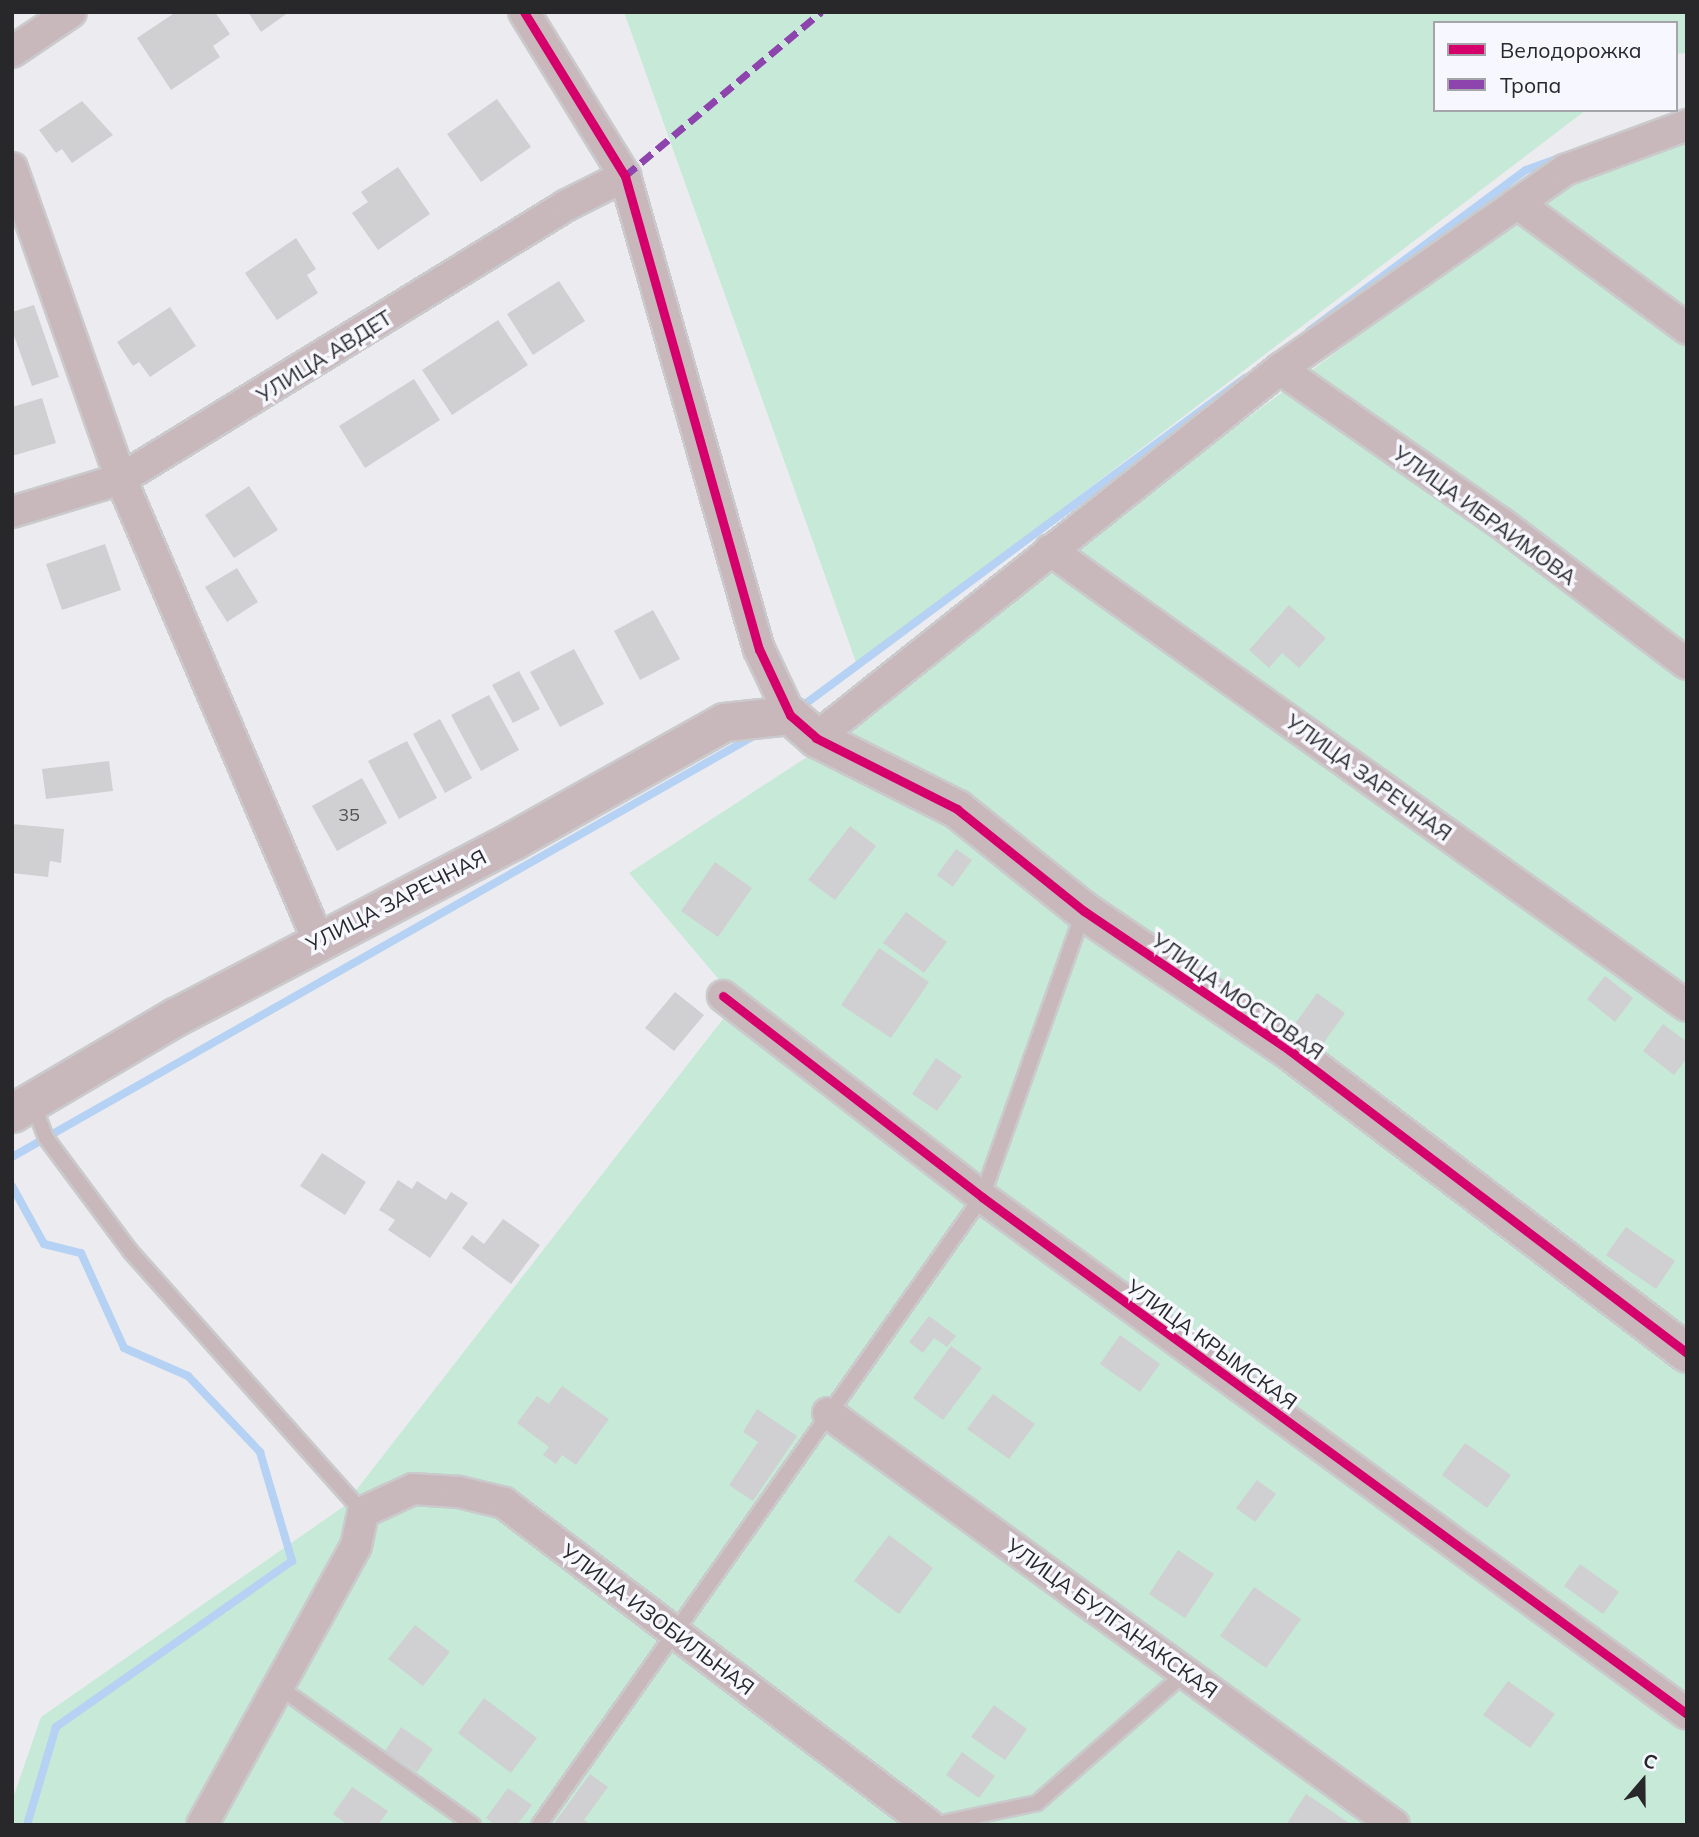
<!DOCTYPE html>
<html>
<head>
<meta charset="utf-8">
<style>
  body { margin:0 }
  #map { position:relative; width:1699px; height:1837px; overflow:hidden; background:#ececf0; font-family:Mulish,sans-serif }
  div>[style] { position:absolute }
  .green>* { inset:0; background:#c7e9d7 }
  .stream>* { height:8px; margin:-4px; padding:0 4px; transform-origin:4px; border-radius:4px; background:#b5d1f3 }
  .building>* { inset:0; background:#d0d0d3 }
  .roads { filter:drop-shadow(2px 0 #cacacc) drop-shadow(-2px 0 #cacacc) drop-shadow(0 2px #cacacc) drop-shadow(0 -2px #cacacc) }
  .service>* { height:14px; margin:-7px; padding:0 7px; transform-origin:7px; border-radius:7px; background:#c8b8bc }
  .minor>* { height:30px; margin:-15px; padding:0 15px; transform-origin:15px; border-radius:15px; background:#c8b8bc }
  .tertiary>* { height:37px; margin:-18.5px; padding:0 18.5px; transform-origin:18.5px; border-radius:18.5px; background:#c8b8bc }
  .quiet>* { height:7px; margin-top:-3.5px; transform-origin:0; background:repeating-linear-gradient(90deg,#8e44ad 0 14px,transparent 0 21px) }
  .cycleway>* { height:9px; margin:-4.5px; padding:0 4.5px; transform-origin:4.5px; border-radius:4.5px; background:#d6006c }
  span { translate:-50% -50%; white-space:nowrap; text-align:center; line-height:1.15; -webkit-text-stroke:7px #f7f7ff; paint-order:stroke }
  .number-label { font-size:18px; color:#525255 }
  .number-label span { -webkit-text-stroke-width:0 }
  .street-label { font-size:21px; color:#28282b }
  .frame { position:absolute; inset:0; border:14px solid #28282b; pointer-events:none }
  .legend { position:absolute; left:1433px; top:21px; width:245px; height:91px; box-sizing:border-box; background:#f7f7ff; border:2px solid #a4a4aa; margin:0; padding:9px 12px; list-style:none; font-size:21px; color:#28282b }
  .legend li { display:flex; align-items:center; gap:14px; height:35px }
  .legend b { width:35px; border:2px solid #a4a4aa }
  .north { position:absolute; left:1608px; top:1746px; width:70px; height:70px; -webkit-text-stroke:5px #f7f7ff; paint-order:stroke; rotate:20deg; font-size:19px; font-weight:700; line-height:28px; text-align:center; color:#28282b }
  .north::after { content:''; display:block; margin:auto; width:24px; height:32px; background:#28282b; clip-path:polygon(50% 0,100% 100%,50% 72%,0 100%) }
</style>
</head>
<body>
<div id="map">
  <div class="green">
    <div style="clip-path:polygon(624px 12px,1687px 12px,1687px 53px,1676px 54px,1676px 23px,1435px 23px,1435px 110px,1586px 110px,857px 665px)"></div>
    <div style="clip-path:polygon(1687px 140px,1687px 1825px,12px 1825px,12px 1801px,41px 1717px,343px 1507px,737px 1001px,629px 873px,827px 744px,1061px 557px,1551px 192px)"></div>
  </div>
  <div class="stream">
    <div style="left:1309px;top:331px;width:270px;rotate:-36.6deg"></div>
    <div style="left:1526px;top:170px;width:38px;rotate:-20deg"></div>
    <div style="left:797px;top:710px;width:558px;rotate:-36.54deg"></div>
    <div style="left:12px;top:1157px;width:859px;rotate:-29.58deg"></div>
    <div style="left:12px;top:1186px;width:66px;rotate:61.1deg"></div>
    <div style="left:44px;top:1244px;width:38px;rotate:14deg"></div>
    <div style="left:81px;top:1253px;width:104px;rotate:65.6deg"></div>
    <div style="left:124px;top:1348px;width:70px;rotate:23.6deg"></div>
    <div style="left:188px;top:1376px;width:105px;rotate:46.5deg"></div>
    <div style="left:260px;top:1452px;width:114px;rotate:73.6deg"></div>
    <div style="left:292px;top:1561px;width:289px;rotate:144.9deg"></div>
    <div style="left:56px;top:1727px;width:102px;rotate:106.5deg"></div>
  </div>
  <div class="building">
    <div style="clip-path:polygon(176px 12px,215px 12px,230px 34px,213px 46px,220px 57px,171px 90px,137px 38px)"></div>
    <div style="clip-path:polygon(248px 12px,289px 12px,261px 32px)"></div>
    <div style="clip-path:polygon(497px 99px,531px 147px,481px 182px,447px 134px)"></div>
    <div style="clip-path:polygon(82px 101px,113px 135px,72px 163px,62px 149px,56px 153px,39px 130px)"></div>
    <div style="clip-path:polygon(398px 167px,430px 214px,378px 250px,352px 213px,368px 202px,361px 192px)"></div>
    <div style="clip-path:polygon(296px 238px,316px 269px,307px 275px,318px 293px,277px 320px,245px 273px)"></div>
    <div style="clip-path:polygon(559px 281px,585px 321px,533px 355px,507px 314px)"></div>
    <div style="clip-path:polygon(34px 305px,59px 377px,32px 386px,12px 330px,12px 312px)"></div>
    <div style="clip-path:polygon(170px 307px,196px 346px,150px 377px,139px 362px,133px 366px,117px 342px)"></div>
    <div style="clip-path:polygon(498px 320px,528px 365px,452px 415px,422px 370px)"></div>
    <div style="clip-path:polygon(414px 379px,440px 420px,365px 468px,339px 426px)"></div>
    <div style="clip-path:polygon(42px 398px,56px 443px,12px 456px,12px 407px)"></div>
    <div style="clip-path:polygon(249px 486px,278px 530px,234px 558px,205px 515px)"></div>
    <div style="clip-path:polygon(105px 544px,121px 590px,62px 610px,46px 564px)"></div>
    <div style="clip-path:polygon(237px 568px,258px 602px,227px 622px,205px 587px)"></div>
    <div style="clip-path:polygon(1289px 605px,1326px 638px,1299px 668px,1282px 653px,1269px 668px,1249px 650px)"></div>
    <div style="clip-path:polygon(653px 610px,680px 659px,640px 680px,614px 631px)"></div>
    <div style="clip-path:polygon(574px 649px,604px 704px,560px 727px,530px 672px)"></div>
    <div style="clip-path:polygon(519px 671px,540px 709px,513px 723px,492px 685px)"></div>
    <div style="clip-path:polygon(489px 695px,519px 750px,481px 771px,451px 715px)"></div>
    <div style="clip-path:polygon(440px 719px,472px 778px,445px 793px,413px 734px)"></div>
    <div style="clip-path:polygon(407px 741px,437px 798px,399px 819px,368px 761px)"></div>
    <div style="clip-path:polygon(109px 761px,113px 791px,46px 799px,42px 769px)"></div>
    <div style="clip-path:polygon(362px 778px,387px 823px,337px 851px,312px 806px)"></div>
    <div style="clip-path:polygon(12px 824px,64px 829px,61px 863px,50px 861px,48px 877px,12px 873px)"></div>
    <div style="clip-path:polygon(850px 826px,876px 846px,835px 900px,808px 880px)"></div>
    <div style="clip-path:polygon(956px 849px,972px 860px,953px 887px,937px 875px)"></div>
    <div style="clip-path:polygon(715px 862px,752px 888px,718px 937px,681px 911px)"></div>
    <div style="clip-path:polygon(906px 912px,947px 942px,924px 973px,883px 943px)"></div>
    <div style="clip-path:polygon(879px 948px,929px 982px,891px 1038px,841px 1005px)"></div>
    <div style="clip-path:polygon(1605px 976px,1633px 998px,1615px 1022px,1587px 999px)"></div>
    <div style="clip-path:polygon(675px 992px,704px 1015px,674px 1051px,645px 1028px)"></div>
    <div style="clip-path:polygon(1317px 993px,1345px 1013px,1320px 1048px,1292px 1028px)"></div>
    <div style="clip-path:polygon(1663px 1024px,1687px 1042px,1687px 1058px,1674px 1075px,1643px 1051px)"></div>
    <div style="clip-path:polygon(936px 1058px,962px 1076px,937px 1111px,912px 1094px)"></div>
    <div style="clip-path:polygon(322px 1153px,366px 1182px,345px 1215px,300px 1186px)"></div>
    <div style="clip-path:polygon(398px 1180px,412px 1189px,417px 1181px,446px 1200px,451px 1192px,468px 1203px,430px 1258px,388px 1230px,395px 1220px,379px 1210px)"></div>
    <div style="clip-path:polygon(503px 1219px,540px 1245px,511px 1284px,462px 1248px,472px 1235px,484px 1244px)"></div>
    <div style="clip-path:polygon(1626px 1227px,1675px 1261px,1656px 1289px,1606px 1255px)"></div>
    <div style="clip-path:polygon(929px 1316px,956px 1336px,947px 1347px,934px 1338px,923px 1353px,909px 1342px)"></div>
    <div style="clip-path:polygon(1120px 1335px,1160px 1364px,1140px 1392px,1100px 1364px)"></div>
    <div style="clip-path:polygon(951px 1346px,982px 1368px,943px 1420px,913px 1398px)"></div>
    <div style="clip-path:polygon(562px 1386px,609px 1419px,576px 1465px,562px 1455px,556px 1464px,543px 1455px,549px 1447px,517px 1423px,537px 1396px,549px 1404px)"></div>
    <div style="clip-path:polygon(993px 1394px,1035px 1424px,1009px 1459px,967px 1429px)"></div>
    <div style="clip-path:polygon(757px 1409px,797px 1436px,753px 1501px,729px 1485px,758px 1442px,743px 1432px)"></div>
    <div style="clip-path:polygon(1465px 1443px,1511px 1475px,1487px 1508px,1442px 1475px)"></div>
    <div style="clip-path:polygon(1257px 1480px,1276px 1494px,1255px 1522px,1236px 1508px)"></div>
    <div style="clip-path:polygon(889px 1535px,933px 1568px,899px 1614px,854px 1581px)"></div>
    <div style="clip-path:polygon(1178px 1550px,1214px 1574px,1185px 1618px,1149px 1594px)"></div>
    <div style="clip-path:polygon(1580px 1564px,1619px 1592px,1603px 1614px,1564px 1586px)"></div>
    <div style="clip-path:polygon(1254px 1587px,1301px 1619px,1266px 1668px,1220px 1636px)"></div>
    <div style="clip-path:polygon(415px 1625px,450px 1652px,423px 1686px,388px 1659px)"></div>
    <div style="clip-path:polygon(1508px 1681px,1555px 1714px,1530px 1748px,1483px 1715px)"></div>
    <div style="clip-path:polygon(484px 1698px,537px 1738px,511px 1773px,458px 1733px)"></div>
    <div style="clip-path:polygon(994px 1705px,1027px 1729px,1005px 1760px,971px 1737px)"></div>
    <div style="clip-path:polygon(401px 1727px,433px 1749px,417px 1772px,385px 1751px)"></div>
    <div style="clip-path:polygon(962px 1752px,995px 1776px,979px 1798px,946px 1775px)"></div>
    <div style="clip-path:polygon(590px 1774px,608px 1787px,584px 1820px,591px 1825px,553px 1825px)"></div>
    <div style="clip-path:polygon(352px 1787px,388px 1811px,378px 1825px,348px 1825px,333px 1814px)"></div>
    <div style="clip-path:polygon(508px 1788px,532px 1805px,517px 1825px,495px 1825px,486px 1818px)"></div>
    <div style="clip-path:polygon(1306px 1794px,1352px 1825px,1286px 1825px)"></div>
  </div>
  <div class="roads">
    <div class="service">
      <div style="left:33px;top:1104px;width:36px;rotate:69deg"></div>
      <div style="left:46px;top:1138px;width:142px;rotate:53.3deg"></div>
      <div style="left:131px;top:1252px;width:348px;rotate:48.3deg"></div>
      <div style="left:279px;top:1687px;width:238px;rotate:35.4deg"></div>
      <div style="left:539px;top:1825px;width:769px;rotate:-54.8deg"></div>
      <div style="left:982px;top:1197px;width:300px;rotate:-70.4deg"></div>
      <div style="left:933px;top:1825px;width:106px;rotate:-11.9deg"></div>
      <div style="left:1037px;top:1803px;width:198px;rotate:-41.3deg"></div>
    </div>
    <div class="minor">
      <div style="left:524px;top:12px;width:193px;rotate:58.4deg"></div>
      <div style="left:625px;top:176px;width:492px;rotate:74.2deg"></div>
      <div style="left:759px;top:649px;width:73px;rotate:64.8deg"></div>
      <div style="left:12px;top:52px;width:71px;rotate:-34.1deg"></div>
      <div style="left:12px;top:168px;width:330px;rotate:70.7deg"></div>
      <div style="left:121px;top:479px;width:501px;rotate:66.86deg"></div>
      <div style="left:1517px;top:203px;width:212px;rotate:36.5deg"></div>
      <div style="left:1280px;top:369px;width:269px;rotate:34.9deg"></div>
      <div style="left:1501px;top:523px;width:233px;rotate:37.2deg"></div>
      <div style="left:12px;top:512px;width:114px;rotate:-16.8deg"></div>
      <div style="left:121px;top:479px;width:523px;rotate:-31.56deg"></div>
      <div style="left:567px;top:205px;width:65px;rotate:-26.6deg"></div>
      <div style="left:1050px;top:550px;width:783px;rotate:35.6deg"></div>
      <div style="left:816px;top:738px;width:593px;rotate:-38.49deg"></div>
      <div style="left:1280px;top:369px;width:348px;rotate:-34.9deg"></div>
      <div style="left:1565px;top:170px;width:130px;rotate:-20.2deg"></div>
      <div style="left:723px;top:996px;width:328px;rotate:37.8deg"></div>
      <div style="left:982px;top:1197px;width:874px;rotate:36.25deg"></div>
      <div style="left:828px;top:1413px;width:700px;rotate:36.05deg"></div>
      <div style="left:202px;top:1825px;width:319px;rotate:-61.1deg"></div>
      <div style="left:356px;top:1546px;width:35px;rotate:-78deg"></div>
      <div style="left:363px;top:1512px;width:55px;rotate:-24.7deg"></div>
      <div style="left:413px;top:1489px;width:46px;rotate:3.7deg"></div>
      <div style="left:459px;top:1492px;width:46px;rotate:13.7deg"></div>
      <div style="left:504px;top:1503px;width:533px;rotate:37.15deg"></div>
    </div>
    <div class="tertiary">
      <div style="left:12px;top:1113px;width:191px;rotate:-30.5deg"></div>
      <div style="left:177px;top:1016px;width:378px;rotate:-27.6deg"></div>
      <div style="left:512px;top:841px;width:243px;rotate:-29.3deg"></div>
      <div style="left:724px;top:722px;width:66px;rotate:-6.1deg"></div>
      <div style="left:790px;top:715px;width:35px;rotate:41deg"></div>
      <div style="left:816px;top:738px;width:158px;rotate:26.7deg"></div>
      <div style="left:957px;top:809px;width:163px;rotate:38.8deg"></div>
      <div style="left:1084px;top:911px;width:248px;rotate:34.1deg"></div>
      <div style="left:1289px;top:1050px;width:500px;rotate:37.28deg"></div>
    </div>
  </div>
  <div class="quiet">
    <div style="left:625px;top:176px;width:256px;rotate:-39.9deg"></div>
  </div>
  <div class="cycleway">
    <div style="left:524px;top:12px;width:193px;rotate:58.4deg"></div>
    <div style="left:625px;top:176px;width:492px;rotate:74.2deg"></div>
    <div style="left:759px;top:649px;width:73px;rotate:64.8deg"></div>
    <div style="left:790px;top:715px;width:35px;rotate:41deg"></div>
    <div style="left:816px;top:738px;width:158px;rotate:26.7deg"></div>
    <div style="left:957px;top:809px;width:163px;rotate:38.8deg"></div>
    <div style="left:1084px;top:911px;width:248px;rotate:34.1deg"></div>
    <div style="left:1289px;top:1050px;width:500px;rotate:37.28deg"></div>
    <div style="left:723px;top:996px;width:328px;rotate:37.8deg"></div>
    <div style="left:982px;top:1197px;width:874px;rotate:36.25deg"></div>
  </div>
  <div class="number-label">
    <span style="left:349px;top:815px">35</span>
  </div>
  <div class="street-label">
    <span style="left:324px;top:356px;rotate:-32deg">УЛИЦА АВДЕТ</span>
    <span style="left:1485px;top:515px;rotate:36deg">УЛИЦА ИБРАИМОВА</span>
    <span style="left:1369px;top:777px;rotate:36deg">УЛИЦА ЗАРЕЧНАЯ</span>
    <span style="left:396px;top:900px;rotate:-27deg">УЛИЦА ЗАРЕЧНАЯ</span>
    <span style="left:1238px;top:996px;rotate:35deg">УЛИЦА МОСТОВАЯ</span>
    <span style="left:1212px;top:1344px;rotate:36deg">УЛИЦА КРЫМСКАЯ</span>
    <span style="left:1112px;top:1618px;rotate:36deg">УЛИЦА БУЛГАНАКСКАЯ</span>
    <span style="left:658px;top:1619px;rotate:37deg">УЛИЦА ИЗОБИЛЬНАЯ</span>
  </div>
  <div class="frame"></div>
  <ul class="legend">
  <li><b style="height:9px;background:#d6006c"></b>Велодорожка</li>
  <li><b style="height:9px;background:#8e44ad"></b>Тропа</li>
  </ul>
  <div class="north">С</div>
</div>
</body>
</html>
